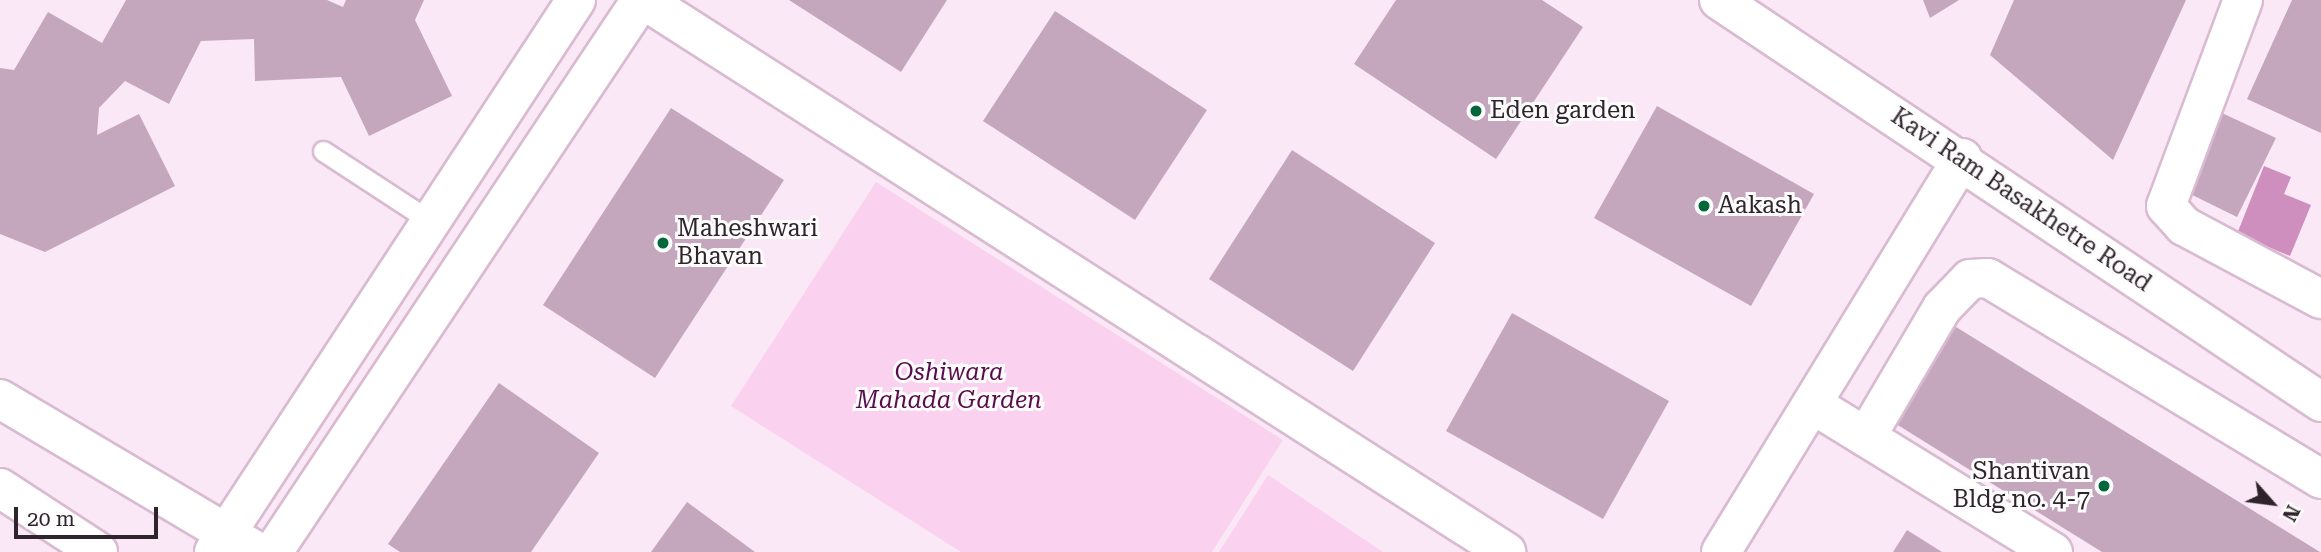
<!DOCTYPE html>
<html>
<head>
<meta charset="utf-8">
<style>
  body { margin:0 }
  #map { position:relative; width:2321px; height:552px; overflow:hidden; background:#fbe8f6; font-family:"Roboto Serif",serif }
  div>[style] { position:absolute }
  .green>* { inset:0; background:#fad1ef }
  .water>* { inset:0; background:#ce8ebe }
  .building>* { inset:0; background:#c5a7bd }
  .roads { filter:drop-shadow(2px 0 #d9bbd1) drop-shadow(-2px 0 #d9bbd1) drop-shadow(0 2px #d9bbd1) drop-shadow(0 -2px #d9bbd1) }
  .lane>* { height:19px; margin:-9.5px; padding:0 9.5px; transform-origin:9.5px; border-radius:9.5px; background:#fff }
  .street>* { height:38px; margin:-19px; padding:0 19px; transform-origin:19px; border-radius:19px; background:#fff }
  .secondary>* { height:38px; margin:-19px; padding:0 19px; transform-origin:19px; border-radius:19px; background:#fff }
  .primary>* { height:38px; margin:-19px; padding:0 19px; transform-origin:19px; border-radius:19px; background:#fff }
  .dots>* { width:19px; height:19px; translate:-50% -50%; box-sizing:border-box; border:4px solid #fcfcfc; border-radius:50% }
  span { translate:-50% -50%; white-space:nowrap; text-align:center; line-height:1.15; -webkit-text-stroke:6px #fcfcfc; paint-order:stroke }
  .poi-label { font-size:24px; color:#30242c }
  .left { translate:0 -50%; text-align:left }
  .right { translate:-100% -50%; text-align:right }
  .street-label { font-size:24px; color:#30242c }
  .park-label { font-size:24px; color:#590c4c; font-style:italic }
  .north { position:absolute; left:2237px; top:468px; width:70px; height:70px; -webkit-text-stroke:5px #fcfcfc; paint-order:stroke; rotate:118deg; font-size:19px; font-weight:700; line-height:28px; text-align:center; color:#30242c }
  .north::after { content:''; display:block; margin:auto; width:24px; height:32px; background:#30242c; clip-path:polygon(50% 0,100% 100%,50% 72%,0 100%) }
  .scale { position:absolute; left:14px; top:507px; width:144px; height:32px; box-sizing:border-box; border:4px solid #30242c; border-top:0; padding-left:9px; font-size:21px; line-height:24px; white-space:nowrap; color:#30242c; -webkit-text-stroke:5px #fcfcfc; paint-order:stroke }
</style>
</head>
<body>
<div id="map">
  <div class="green">
    <div style="clip-path:polygon(876px 182px,1283px 440px,1212px 552px,961px 552px,731px 406px)"></div>
    <div style="clip-path:polygon(1268px 475px,1383px 552px,1219px 552px)"></div>
  </div>
  <div class="water">
    <div style="clip-path:polygon(2264px 166px,2291px 177px,2284px 194px,2311px 205px,2290px 256px,2237px 234px)"></div>
  </div>
  <div class="building">
    <div style="clip-path:polygon(126px 0,327px 0,343px 7px,346px 0,424px 0,415px 20px,452px 96px,369px 136px,341px 77px,255px 81px,254px 39px,201px 41px,169px 104px,125px 81px,99px 108px,97px 135px,139px 114px,175px 186px,45px 252px,0 234px,0 68px,14px 70px,48px 12px,102px 43px)"></div>
    <div style="clip-path:polygon(789px 0,947px 0,901px 72px)"></div>
    <div style="clip-path:polygon(1396px 0,1542px 0,1583px 27px,1496px 159px,1354px 64px)"></div>
    <div style="clip-path:polygon(1923px 0,1959px 0,1930px 18px)"></div>
    <div style="clip-path:polygon(2014px 0,2186px 0,2113px 160px,1990px 55px)"></div>
    <div style="clip-path:polygon(2292px 0,2321px 0,2321px 133px,2247px 99px)"></div>
    <div style="clip-path:polygon(1055px 11px,1207px 110px,1135px 220px,983px 121px)"></div>
    <div style="clip-path:polygon(1657px 106px,1814px 194px,1751px 306px,1594px 218px)"></div>
    <div style="clip-path:polygon(671px 108px,784px 180px,655px 378px,543px 305px)"></div>
    <div style="clip-path:polygon(2211px 108px,2276px 138px,2237px 217px,2176px 187px)"></div>
    <div style="clip-path:polygon(1292px 150px,1435px 243px,1353px 371px,1209px 279px)"></div>
    <div style="clip-path:polygon(1512px 313px,1669px 401px,1603px 519px,1446px 431px)"></div>
    <div style="clip-path:polygon(1948px 322px,2320px 552px,2102px 552px,1888px 419px)"></div>
    <div style="clip-path:polygon(499px 383px,599px 453px,531px 552px,400px 552px,388px 544px)"></div>
    <div style="clip-path:polygon(687px 502px,755px 552px,651px 552px)"></div>
    <div style="clip-path:polygon(1907px 530px,1942px 552px,1893px 552px)"></div>
  </div>
  <div class="roads">
    <div class="lane">
      <div style="left:323px;top:151px;width:130px;rotate:33.1deg"></div>
    </div>
    <div class="street">
      <div style="left:644px;top:0;width:1024px;rotate:32.63deg"></div>
      <div style="left:2243px;top:0;width:220px;rotate:110.5deg"></div>
      <div style="left:2166px;top:206px;width:27px;rotate:48deg"></div>
      <div style="left:2184px;top:226px;width:155px;rotate:28.1deg"></div>
      <div style="left:1812px;top:404px;width:283px;rotate:31.6deg"></div>
      <div style="left:1866px;top:437px;width:150px;rotate:-59.5deg"></div>
      <div style="left:1942px;top:308px;width:40px;rotate:-46deg"></div>
      <div style="left:1970px;top:279px;width:18px;rotate:-3deg"></div>
      <div style="left:1988px;top:278px;width:389px;rotate:31.1deg"></div>
      <div style="left:1721px;top:552px;width:462px;rotate:-58.5deg"></div>
    </div>
    <div class="secondary">
      <div style="left:1719px;top:0;width:724px;rotate:33.73deg"></div>
      <div style="left:214px;top:552px;width:660px;rotate:-56.74deg"></div>
      <div style="left:273px;top:552px;width:663px;rotate:-56.31deg"></div>
    </div>
    <div class="primary">
      <div style="left:0;top:399px;width:300px;rotate:30.7deg"></div>
      <div style="left:0;top:488px;width:117px;rotate:33.1deg"></div>
    </div>
  </div>
  <div class="dots">
    <div style="left:1476px;top:111px;background:#03673b"></div>
    <div style="left:1704px;top:206px;background:#03673b"></div>
    <div style="left:663px;top:243px;background:#03673b"></div>
    <div style="left:2104px;top:486px;background:#03673b"></div>
  </div>
  <div class="poi-label">
    <span class="left" style="left:1490px;top:111px">Eden garden</span>
    <span class="left" style="left:1718px;top:206px">Aakash</span>
    <span class="left" style="left:677px;top:243px">Maheshwari<br>Bhavan</span>
    <span class="right" style="left:2090px;top:486px">Shantivan<br>Bldg no. 4-7</span>
  </div>
  <div class="street-label">
    <span style="left:2021px;top:200px;rotate:34deg">Kavi Ram Basakhetre Road</span>
  </div>
  <div class="park-label">
    <span style="left:949px;top:387px">Oshiwara<br>Mahada Garden</span>
  </div>
  <div class="north">N</div>
  <div class="scale">20 m</div>
</div>
</body>
</html>
